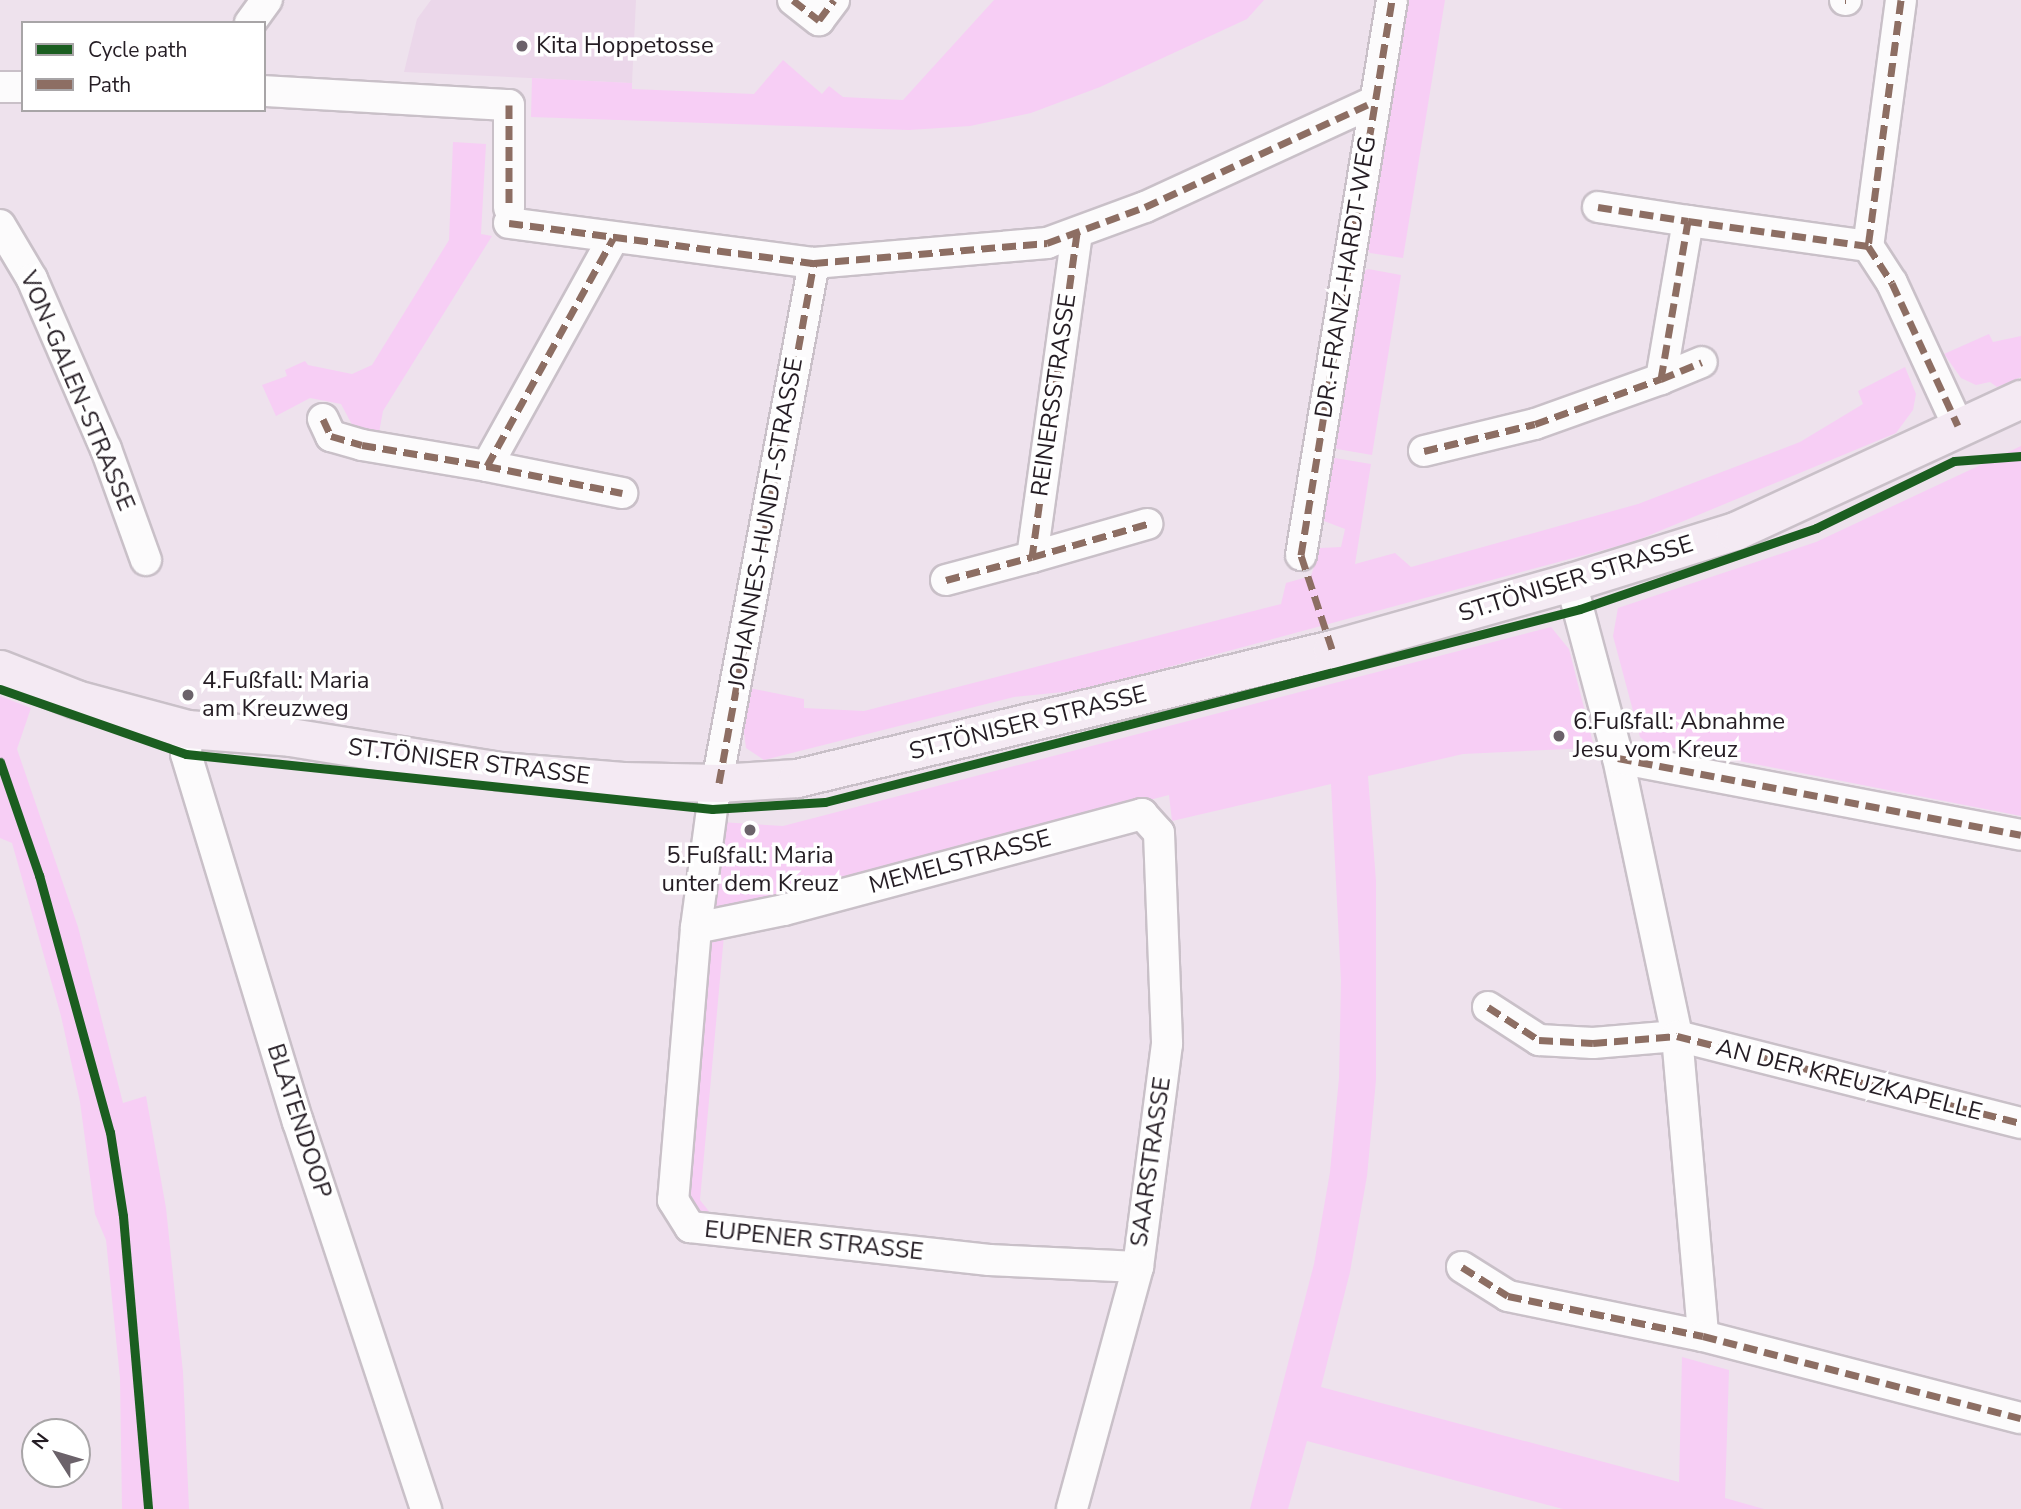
<!DOCTYPE html>
<html>
<head>
<meta charset="utf-8">
<style>
  body { margin:0 }
  #map { position:relative; width:2021px; height:1509px; overflow:hidden; background:#eee2ed; font-family:"Nunito Sans",sans-serif }
  div>[style] { position:absolute }
  .built>* { inset:0; background:#ebd7ea }
  .green>* { inset:0; background:#f7cef5 }
  .roads { filter:drop-shadow(2px 0 #c9c0c8) drop-shadow(-2px 0 #c9c0c8) drop-shadow(0 2px #c9c0c8) drop-shadow(0 -2px #c9c0c8) }
  .minor>* { height:30px; margin:-15px; padding:0 15px; transform-origin:15px; border-radius:15px; background:#fcfbfc }
  .major>* { height:37px; margin:-18.5px; padding:0 18.5px; transform-origin:18.5px; border-radius:18.5px; background:#f4eaf3 }
  .quiet>* { height:7px; margin-top:-3.5px; transform-origin:0; background:repeating-linear-gradient(90deg,#8d6e63 0 14px,transparent 0 21px) }
  .cycleway>* { height:9px; margin:-4.5px; padding:0 4.5px; transform-origin:4.5px; border-radius:4.5px; background:#1b5e20 }
  .dots>* { width:19px; height:19px; translate:-50% -50%; box-sizing:border-box; border:4px solid #fff; border-radius:50% }
  span { translate:-50% -50%; white-space:nowrap; text-align:center; line-height:1.15; -webkit-text-stroke:7px #fff; paint-order:stroke }
  .poi-label { font-size:24px; color:#251d24 }
  .left { translate:0 -50%; text-align:left }
  .street-label { font-size:24px; color:#251d24 }
  .legend { position:absolute; left:21px; top:21px; width:245px; height:91px; box-sizing:border-box; background:#fff; border:2px solid #a8a5a7; margin:0; padding:9px 12px; list-style:none; font-size:21px; color:#251d24 }
  .legend li { display:flex; align-items:center; gap:14px; height:35px }
  .legend b { width:35px; border:2px solid #a8a5a7 }
  .north { position:absolute; left:21px; top:1418px; width:70px; height:70px; box-sizing:border-box; background:#fff; border:2px solid #a8a5a7; border-radius:50%; rotate:307deg; font-size:19px; font-weight:700; line-height:28px; text-align:center; color:#251d24 }
  .north::after { content:''; display:block; margin:auto; width:24px; height:32px; background:#6b626a; clip-path:polygon(50% 0,100% 100%,50% 72%,0 100%) }
</style>
</head>
<body>
<div id="map">
  <div class="built">
    <div style="clip-path:polygon(431px 0,636px 0,632px 83px,404px 72px,417px 19px)"></div>
  </div>
  <div class="green">
    <div style="clip-path:polygon(994px 0,1264px 0,1247px 19px,1100px 87px,1031px 113px,970px 126px,909px 130px,531px 117px,532px 78px,632px 83px,632px 89px,754px 94px,783px 60px,822px 94px,829px 86px,843px 97px,903px 100px)"></div>
    <div style="clip-path:polygon(1403px 0,1445px 0,1403px 258px,1370px 253px,1364px 246px)"></div>
    <div style="clip-path:polygon(453px 142px,486px 144px,481px 234px,492px 236px,383px 411px,378px 438px,357px 434px,341px 404px,310px 398px,276px 416px,262px 385px,287px 376px,285px 370px,305px 361px,308px 365px,352px 374px,372px 365px,449px 240px)"></div>
    <div style="clip-path:polygon(1368px 269px,1401px 275px,1372px 455px,1337px 449px,1332px 443px,1360px 274px)"></div>
    <div style="clip-path:polygon(1989px 334px,1993px 342px,2021px 336px,2021px 377px,1997px 387px,1990px 382px,1976px 385px,1961px 378px,1944px 354px)"></div>
    <div style="clip-path:polygon(1905px 367px,1916px 394px,1913px 410px,1896px 433px,1633px 542px,1083px 690px,1014px 697px,764px 760px,746px 748px,743px 726px,749px 688px,804px 699px,804px 708px,864px 711px,1281px 604px,1286px 583px,1311px 576px,1320px 548px,1341px 547px,1345px 529px,1324px 521px,1321px 511px,1329px 462px,1335px 458px,1371px 464px,1355px 564px,1395px 553px,1411px 567px,1638px 504px,1800px 442px,1863px 404px,1858px 391px)"></div>
    <div style="clip-path:polygon(2021px 446px,2021px 816px,1647px 743px,1640px 737px,1613px 636px,1618px 608px,1816px 542px)"></div>
    <div style="clip-path:polygon(1551px 627px,1569px 649px,1593px 743px,1589px 748px,1463px 754px,1368px 776px,1376px 881px,1376px 1080px,1367px 1176px,1350px 1272px,1321px 1387px,1679px 1482px,1682px 1357px,1729px 1370px,1725px 1498px,1764px 1509px,1563px 1509px,1307px 1441px,1288px 1509px,1250px 1509px,1314px 1264px,1330px 1172px,1339px 1078px,1341px 981px,1331px 784px,1172px 821px,1169px 795px,712px 911px,720px 822px,783px 826px)"></div>
    <div style="clip-path:polygon(0 696px,31px 708px,17px 749px,78px 927px,123px 1103px,146px 1096px,166px 1208px,183px 1372px,189px 1509px,122px 1509px,120px 1378px,106px 1240px,95px 1214px,80px 1102px,61px 1016px,12px 843px,0 838px)"></div>
    <div style="clip-path:polygon(724px 935px,700px 1200px,715px 1219px,698px 1217px,687px 1198px,710px 938px)"></div>
  </div>
  <div class="roads">
    <div class="minor">
      <div style="left:793px;top:0;width:33px;rotate:38deg"></div>
      <div style="left:819px;top:20px;width:25px;rotate:-53deg"></div>
      <div style="left:1845px;top:0;width:1px"></div>
      <div style="left:1901px;top:0;width:248px;rotate:97.6deg"></div>
      <div style="left:1868px;top:246px;width:44px;rotate:57deg"></div>
      <div style="left:1892px;top:283px;width:157px;rotate:65.2deg"></div>
      <div style="left:250px;top:23px;width:29px;rotate:-54deg"></div>
      <div style="left:0;top:87px;width:23px"></div>
      <div style="left:264px;top:91px;width:245px;rotate:3.3deg"></div>
      <div style="left:509px;top:105px;width:103px;rotate:90deg"></div>
      <div style="left:1598px;top:207px;width:91px;rotate:8.8deg"></div>
      <div style="left:509px;top:223px;width:308px;rotate:7.5deg"></div>
      <div style="left:814px;top:263px;width:234px;rotate:-4.9deg"></div>
      <div style="left:1047px;top:243px;width:104px;rotate:-20.2deg"></div>
      <div style="left:1145px;top:207px;width:251px;rotate:-24.7deg"></div>
      <div style="left:0;top:225px;width:63px;rotate:59.3deg"></div>
      <div style="left:32px;top:279px;width:185px;rotate:66.5deg"></div>
      <div style="left:106px;top:449px;width:118px;rotate:70.2deg"></div>
      <div style="left:1077px;top:233px;width:327px;rotate:97.9deg"></div>
      <div style="left:1032px;top:557px;width:120px;rotate:-16deg"></div>
      <div style="left:814px;top:263px;width:555px;rotate:100.58deg"></div>
      <div style="left:712px;top:809px;width:120px;rotate:97.7deg"></div>
      <div style="left:696px;top:928px;width:273px;rotate:94.8deg"></div>
      <div style="left:673px;top:1200px;width:32px;rotate:58deg"></div>
      <div style="left:690px;top:1227px;width:301px;rotate:6.3deg"></div>
      <div style="left:989px;top:1260px;width:149px;rotate:2.7deg"></div>
      <div style="left:1661px;top:379px;width:44px;rotate:-22.5deg"></div>
      <div style="left:323px;top:419px;width:19px;rotate:65deg"></div>
      <div style="left:331px;top:436px;width:32px;rotate:16deg"></div>
      <div style="left:362px;top:445px;width:127px;rotate:9.5deg"></div>
      <div style="left:487px;top:466px;width:260px;rotate:-61deg"></div>
      <div style="left:1424px;top:451px;width:114px;rotate:-13.7deg"></div>
      <div style="left:1535px;top:424px;width:134px;rotate:-19.7deg"></div>
      <div style="left:1661px;top:379px;width:160px;rotate:-80.3deg"></div>
      <div style="left:1688px;top:221px;width:182px;rotate:7.9deg"></div>
      <div style="left:487px;top:466px;width:138px;rotate:11.3deg"></div>
      <div style="left:1301px;top:555px;width:562px;rotate:-80.69deg"></div>
      <div style="left:946px;top:580px;width:89px;rotate:-15deg"></div>
      <div style="left:1571px;top:582px;width:182px;rotate:75deg"></div>
      <div style="left:1618px;top:758px;width:284px;rotate:78deg"></div>
      <div style="left:1677px;top:1036px;width:301px;rotate:85deg"></div>
      <div style="left:187px;top:729px;width:25px;rotate:92deg"></div>
      <div style="left:186px;top:754px;width:385px;rotate:73.1deg"></div>
      <div style="left:298px;top:1122px;width:408px;rotate:71.7deg"></div>
      <div style="left:1618px;top:758px;width:410px;rotate:10.8deg"></div>
      <div style="left:696px;top:928px;width:90px;rotate:-11.6deg"></div>
      <div style="left:784px;top:910px;width:371px;rotate:-15deg"></div>
      <div style="left:1142px;top:814px;width:25px;rotate:48deg"></div>
      <div style="left:1159px;top:833px;width:211px;rotate:87.8deg"></div>
      <div style="left:1167px;top:1044px;width:225px;rotate:97.4deg"></div>
      <div style="left:1138px;top:1267px;width:251px;rotate:105.3deg"></div>
      <div style="left:1488px;top:1007px;width:61px;rotate:32.9deg"></div>
      <div style="left:1539px;top:1040px;width:54px;rotate:3.2deg"></div>
      <div style="left:1593px;top:1043px;width:84px;rotate:-4.8deg"></div>
      <div style="left:1677px;top:1036px;width:355px;rotate:14.2deg"></div>
      <div style="left:1462px;top:1267px;width:54px;rotate:32.2deg"></div>
      <div style="left:1508px;top:1296px;width:199px;rotate:11.6deg"></div>
      <div style="left:1703px;top:1336px;width:328px;rotate:14.5deg"></div>
    </div>
    <div class="major">
      <div style="left:0;top:669px;width:82px;rotate:21.5deg"></div>
      <div style="left:76px;top:699px;width:115px;rotate:15.1deg"></div>
      <div style="left:187px;top:729px;width:103px;rotate:4.4deg"></div>
      <div style="left:290px;top:737px;width:213px;rotate:9.2deg"></div>
      <div style="left:500px;top:771px;width:123px;rotate:4.6deg"></div>
      <div style="left:623px;top:781px;width:96px;rotate:1.2deg"></div>
      <div style="left:719px;top:783px;width:78px;rotate:-3.7deg"></div>
      <div style="left:797px;top:778px;width:550px;rotate:-13.56deg"></div>
      <div style="left:1332px;top:649px;width:248px;rotate:-15.7deg"></div>
      <div style="left:1571px;top:582px;width:172px;rotate:-17.3deg"></div>
      <div style="left:1735px;top:531px;width:315px;rotate:-24.8deg"></div>
    </div>
  </div>
  <div class="quiet">
    <div style="left:793px;top:0;width:33px;rotate:38deg"></div>
    <div style="left:819px;top:20px;width:25px;rotate:-53deg"></div>
    <div style="left:1845px;top:0;width:1px"></div>
    <div style="left:1901px;top:0;width:248px;rotate:97.6deg"></div>
    <div style="left:1868px;top:246px;width:44px;rotate:57deg"></div>
    <div style="left:1892px;top:283px;width:157px;rotate:65.2deg"></div>
    <div style="left:509px;top:105px;width:103px;rotate:90deg"></div>
    <div style="left:1598px;top:207px;width:91px;rotate:8.8deg"></div>
    <div style="left:509px;top:223px;width:308px;rotate:7.5deg"></div>
    <div style="left:814px;top:263px;width:234px;rotate:-4.9deg"></div>
    <div style="left:1047px;top:243px;width:104px;rotate:-20.2deg"></div>
    <div style="left:1145px;top:207px;width:251px;rotate:-24.7deg"></div>
    <div style="left:1077px;top:233px;width:327px;rotate:97.9deg"></div>
    <div style="left:1032px;top:557px;width:120px;rotate:-16deg"></div>
    <div style="left:1661px;top:379px;width:44px;rotate:-22.5deg"></div>
    <div style="left:323px;top:419px;width:19px;rotate:65deg"></div>
    <div style="left:331px;top:436px;width:32px;rotate:16deg"></div>
    <div style="left:362px;top:445px;width:127px;rotate:9.5deg"></div>
    <div style="left:487px;top:466px;width:260px;rotate:-61deg"></div>
    <div style="left:1424px;top:451px;width:114px;rotate:-13.7deg"></div>
    <div style="left:1535px;top:424px;width:134px;rotate:-19.7deg"></div>
    <div style="left:1661px;top:379px;width:160px;rotate:-80.3deg"></div>
    <div style="left:1688px;top:221px;width:182px;rotate:7.9deg"></div>
    <div style="left:487px;top:466px;width:138px;rotate:11.3deg"></div>
    <div style="left:946px;top:580px;width:89px;rotate:-15deg"></div>
    <div style="left:1332px;top:649px;width:99px;rotate:-108.3deg"></div>
    <div style="left:1301px;top:555px;width:562px;rotate:-80.69deg"></div>
    <div style="left:1618px;top:758px;width:410px;rotate:10.8deg"></div>
    <div style="left:719px;top:783px;width:529px;rotate:-79.65deg"></div>
    <div style="left:1488px;top:1007px;width:61px;rotate:32.9deg"></div>
    <div style="left:1539px;top:1040px;width:54px;rotate:3.2deg"></div>
    <div style="left:1593px;top:1043px;width:84px;rotate:-4.8deg"></div>
    <div style="left:1677px;top:1036px;width:355px;rotate:14.2deg"></div>
    <div style="left:1462px;top:1267px;width:54px;rotate:32.2deg"></div>
    <div style="left:1508px;top:1296px;width:199px;rotate:11.6deg"></div>
    <div style="left:1703px;top:1336px;width:328px;rotate:14.5deg"></div>
  </div>
  <div class="cycleway">
    <div style="left:0;top:689px;width:197px;rotate:19.3deg"></div>
    <div style="left:186px;top:754px;width:529px;rotate:5.97deg"></div>
    <div style="left:712px;top:809px;width:113px;rotate:-3.5deg"></div>
    <div style="left:825px;top:802px;width:779px;rotate:-14.34deg"></div>
    <div style="left:1580px;top:609px;width:250px;rotate:-18.9deg"></div>
    <div style="left:1816px;top:528px;width:153px;rotate:-25.9deg"></div>
    <div style="left:1954px;top:461px;width:67px;rotate:-4.3deg"></div>
    <div style="left:0;top:762px;width:120px;rotate:71deg"></div>
    <div style="left:39px;top:875px;width:267px;rotate:74.6deg"></div>
    <div style="left:110px;top:1132px;width:85px;rotate:81.2deg"></div>
    <div style="left:123px;top:1216px;width:294px;rotate:85.1deg"></div>
  </div>
  <div class="dots">
    <div style="left:522px;top:46px;background:#6b626a"></div>
    <div style="left:188px;top:695px;background:#6b626a"></div>
    <div style="left:1559px;top:736px;background:#6b626a"></div>
    <div style="left:750px;top:830px;background:#6b626a"></div>
  </div>
  <div class="poi-label">
    <span class="left" style="left:536px;top:46px">Kita Hoppetosse</span>
    <span class="left" style="left:202px;top:695px">4.Fußfall: Maria<br>am Kreuzweg</span>
    <span class="left" style="left:1573px;top:736px">6.Fußfall: Abnahme<br>Jesu vom Kreuz</span>
    <span style="left:750px;top:870px">5.Fußfall: Maria<br>unter dem Kreuz</span>
  </div>
  <div class="street-label">
    <span style="left:1346px;top:277px;rotate:-81deg">DR.-FRANZ-HARDT-WEG</span>
    <span style="left:77px;top:391px;rotate:67deg">VON-GALEN-STRASSE</span>
    <span style="left:1054px;top:395px;rotate:-82deg">REINERSSTRASSE</span>
    <span style="left:766px;top:523px;rotate:-80deg">JOHANNES-HUNDT-STRASSE</span>
    <span style="left:1576px;top:579px;rotate:-17deg">ST.TÖNISER STRASSE</span>
    <span style="left:1028px;top:723px;rotate:-14deg">ST.TÖNISER STRASSE</span>
    <span style="left:469px;top:762px;rotate:7deg">ST.TÖNISER STRASSE</span>
    <span style="left:960px;top:862px;rotate:-15deg">MEMELSTRASSE</span>
    <span style="left:1849px;top:1080px;rotate:14deg">AN DER KREUZKAPELLE</span>
    <span style="left:299px;top:1121px;rotate:72deg">BLATENDOOP</span>
    <span style="left:1151px;top:1162px;rotate:-82deg">SAARSTRASSE</span>
    <span style="left:814px;top:1241px;rotate:6deg">EUPENER STRASSE</span>
  </div>
  <ul class="legend">
  <li><b style="height:9px;background:#1b5e20"></b>Cycle path</li>
  <li><b style="height:9px;background:#8d6e63"></b>Path</li>
  </ul>
  <div class="north">N</div>
</div>
</body>
</html>
